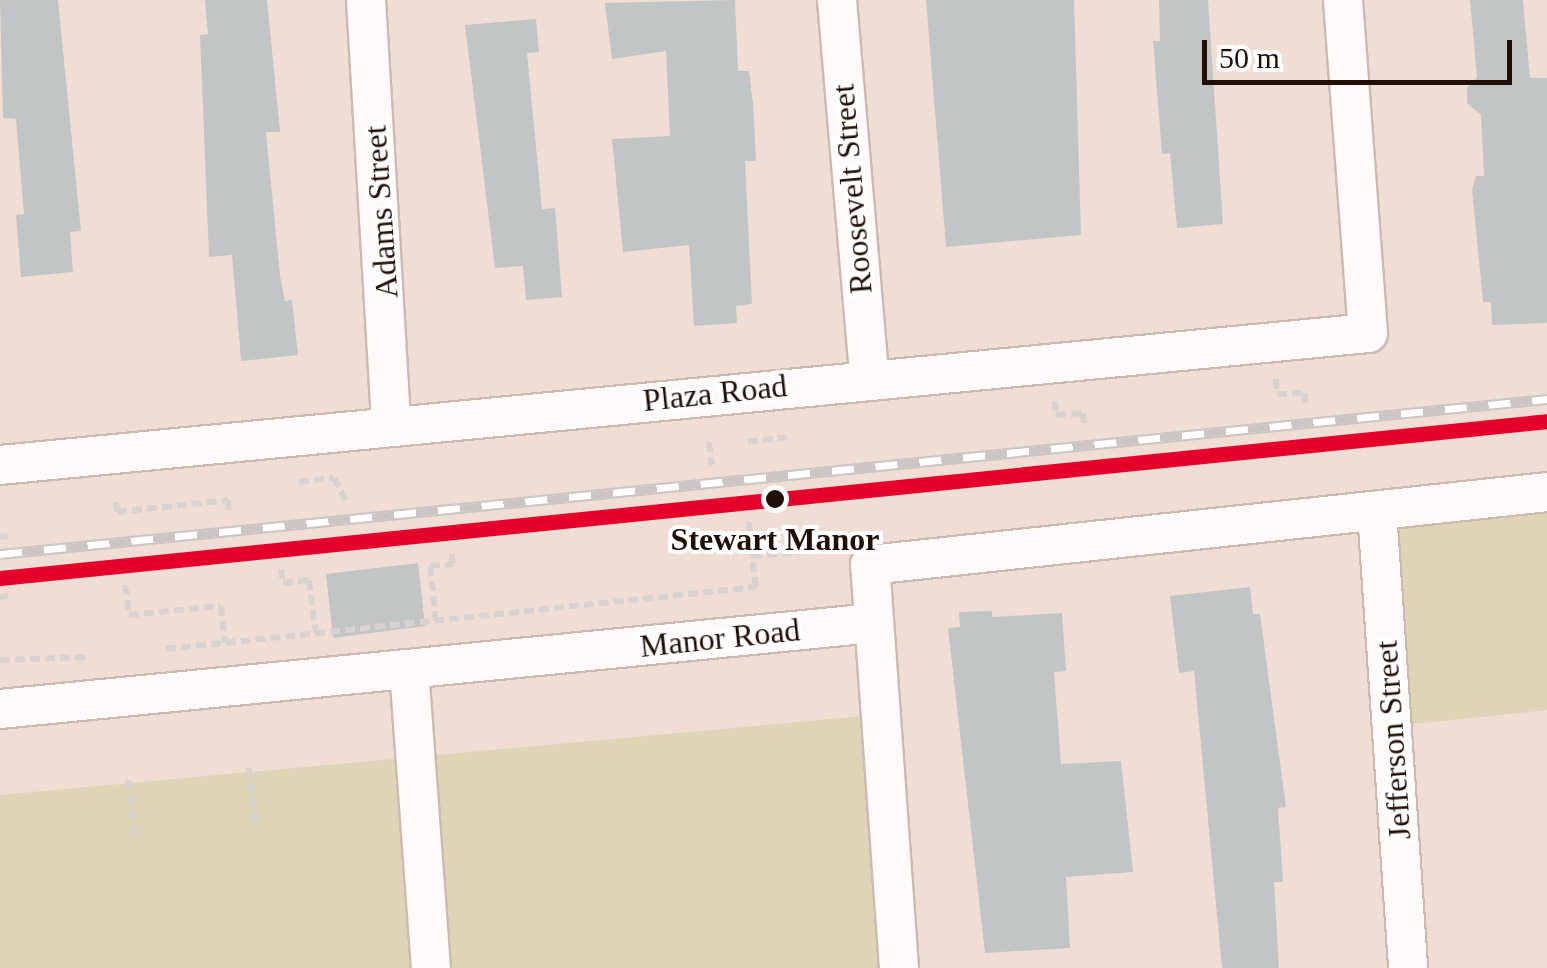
<!DOCTYPE html>
<html>
<head>
<meta charset="utf-8">
<style>
  body { margin:0 }
  #map { position:relative; width:1547px; height:968px; overflow:hidden; background:#f0ded5; font-family:"Times New Roman",serif }
  div>[style] { position:absolute }
  .green>* { inset:0; background:#ddd5b5 }
  .building>* { inset:0; background:#c1c5c6 }
  .path>* { height:6px; margin-top:-3px; transform-origin:0; background:repeating-linear-gradient(90deg,#d8d3d0 0 10px,transparent 0 15px) }
  .roads { filter:drop-shadow(2px 0 #ccbab1) drop-shadow(-2px 0 #ccbab1) drop-shadow(0 2px #ccbab1) drop-shadow(0 -2px #ccbab1) }
  .street>* { height:38px; margin:-19px; padding:0 19px; transform-origin:19px; border-radius:19px; background:#fdfaf9 }
  .rail>* { height:11px; margin-top:-5.5px; transform-origin:0; background:repeating-linear-gradient(90deg,#fff 0 22px,#cbc5c3 0 44px); box-sizing:border-box; border-block:2px solid #cbc5c3 }
  .rail-1>* { height:15px; margin:-7.5px; padding:0 7.5px; transform-origin:7.5px; border-radius:7.5px; background:#e4002b }
  .dots>* { width:28px; height:28px; translate:-50% -50%; box-sizing:border-box; border:5px solid #fff; border-radius:50% }
  span { translate:-50% -50%; white-space:nowrap; text-align:center; line-height:1.15; -webkit-text-stroke:8px #fff; paint-order:stroke }
  .street-label { font-size:32px; color:#210e05 }
  .stop-label { font-size:32px; color:#210e05; font-weight:700 }
  .scale { position:absolute; left:1202px; top:40px; width:310px; height:45px; box-sizing:border-box; border:5px solid #210e05; border-top:0; padding-left:12px; font-size:30px; line-height:35px; white-space:nowrap; color:#210e05; -webkit-text-stroke:8px #fff; paint-order:stroke }
</style>
</head>
<body>
<div id="map">
  <div class="green">
    <div style="clip-path:polygon(1547px 474px,1547px 710px,1404px 725px,1384px 490px)"></div>
    <div style="clip-path:polygon(864px 716px,884px 968px,0 968px,0 795px)"></div>
  </div>
  <div class="building">
    <div style="clip-path:polygon(0 0,58px 0,81px 231px,70px 232px,73px 272px,21px 277px,16px 215px,24px 214px,16px 119px,3px 118px)"></div>
    <div style="clip-path:polygon(205px 0,267px 0,280px 132px,266px 132px,280px 276px,285px 301px,292px 300px,298px 355px,241px 361px,232px 255px,209px 257px,200px 35px,208px 34px)"></div>
    <div style="clip-path:polygon(735px 0,738px 71px,749px 71px,753px 104px,756px 161px,745px 161px,752px 304px,736px 306px,737px 323px,694px 326px,689px 245px,623px 252px,612px 139px,670px 136px,666px 51px,612px 59px,605px 3px)"></div>
    <div style="clip-path:polygon(926px 0,1074px 0,1081px 235px,946px 247px)"></div>
    <div style="clip-path:polygon(1159px 0,1208px 0,1223px 224px,1177px 228px,1170px 153px,1162px 154px,1153px 41px,1160px 41px)"></div>
    <div style="clip-path:polygon(1470px 0,1523px 0,1530px 78px,1547px 78px,1547px 323px,1492px 325px,1491px 302px,1483px 302px,1472px 189px,1476px 176px,1484px 176px,1481px 115px,1467px 103px,1467px 88px,1477px 77px)"></div>
    <div style="clip-path:polygon(536px 19px,539px 52px,527px 53px,542px 209px,555px 208px,562px 297px,526px 300px,523px 266px,495px 268px,465px 25px)"></div>
    <div style="clip-path:polygon(418px 563px,425px 626px,333px 638px,326px 574px)"></div>
    <div style="clip-path:polygon(1250px 587px,1253px 614px,1260px 614px,1286px 807px,1278px 808px,1283px 882px,1274px 882px,1279px 968px,1222px 968px,1194px 671px,1179px 673px,1170px 596px)"></div>
    <div style="clip-path:polygon(992px 611px,992px 617px,1062px 613px,1066px 671px,1054px 672px,1061px 764px,1121px 761px,1133px 872px,1066px 877px,1070px 948px,985px 953px,948px 628px,960px 627px,959px 612px)"></div>
  </div>
  <div class="path">
    <div style="left:1276px;top:379px;width:15px;rotate:86deg"></div>
    <div style="left:1277px;top:394px;width:28px;rotate:-2deg"></div>
    <div style="left:1305px;top:393px;width:11px;rotate:90deg"></div>
    <div style="left:1055px;top:401px;width:14px;rotate:86deg"></div>
    <div style="left:1056px;top:415px;width:27px;rotate:-4deg"></div>
    <div style="left:1083px;top:413px;width:13px;rotate:86deg"></div>
    <div style="left:709px;top:442px;width:23px;rotate:83deg"></div>
    <div style="left:748px;top:442px;width:39px;rotate:-7deg"></div>
    <div style="left:299px;top:482px;width:35px;rotate:-7deg"></div>
    <div style="left:334px;top:478px;width:27px;rotate:62deg"></div>
    <div style="left:116px;top:502px;width:10px;rotate:84deg"></div>
    <div style="left:117px;top:512px;width:112px;rotate:-6.2deg"></div>
    <div style="left:228px;top:500px;width:13px;rotate:86deg"></div>
    <div style="left:749px;top:522px;width:34px;rotate:85deg"></div>
    <div style="left:0;top:537px;width:8px;rotate:-7deg"></div>
    <div style="left:281px;top:569px;width:14px;rotate:82deg"></div>
    <div style="left:283px;top:583px;width:26px;rotate:-7deg"></div>
    <div style="left:309px;top:580px;width:53px;rotate:82.5deg"></div>
    <div style="left:125px;top:585px;width:30px;rotate:82deg"></div>
    <div style="left:129px;top:615px;width:92px;rotate:-5.6deg"></div>
    <div style="left:221px;top:606px;width:37px;rotate:84deg"></div>
    <div style="left:0;top:597px;width:8px;rotate:-7deg"></div>
    <div style="left:436px;top:621px;width:55px;rotate:-96.2deg"></div>
    <div style="left:430px;top:566px;width:23px;rotate:-5deg"></div>
    <div style="left:453px;top:564px;width:12px;rotate:-99deg"></div>
    <div style="left:166px;top:649px;width:593px;rotate:-6deg"></div>
    <div style="left:756px;top:587px;width:31px;rotate:-97deg"></div>
    <div style="left:752px;top:556px;width:49px;rotate:-4.7deg"></div>
    <div style="left:0;top:660px;width:89px;rotate:-1.9deg"></div>
    <div style="left:249px;top:768px;width:57px;rotate:84deg"></div>
    <div style="left:128px;top:780px;width:57px;rotate:83deg"></div>
  </div>
  <div class="roads">
    <div class="street">
      <div style="left:366px;top:0;width:426px;rotate:86.6deg"></div>
      <div style="left:837px;top:0;width:378px;rotate:85.1deg"></div>
      <div style="left:0;top:465px;width:1374px;rotate:-5.51deg"></div>
      <div style="left:1368px;top:333px;width:334px;rotate:-94.3deg"></div>
      <div style="left:1377px;top:511px;width:458px;rotate:86.1deg"></div>
      <div style="left:409px;top:669px;width:300px;rotate:85.8deg"></div>
      <div style="left:0;top:709px;width:878px;rotate:-5.62deg"></div>
      <div style="left:899px;top:968px;width:404px;rotate:-94.1deg"></div>
      <div style="left:870px;top:565px;width:681px;rotate:-6.15deg"></div>
    </div>
  </div>
  <div class="rail">
    <div style="left:0;top:554px;width:1555px;rotate:-5.72deg"></div>
  </div>
  <div class="rail-1">
    <div style="left:0;top:578px;width:1555px;rotate:-5.79deg"></div>
  </div>
  <div class="dots">
    <div style="left:775px;top:499px;background:#210e05"></div>
  </div>
  <div class="street-label">
    <span style="left:852px;top:189px;rotate:-95deg">Roosevelt Street</span>
    <span style="left:381px;top:212px;rotate:-94deg">Adams Street</span>
    <span style="left:715px;top:393px;rotate:-6deg">Plaza Road</span>
    <span style="left:720px;top:638px;rotate:-6deg">Manor Road</span>
    <span style="left:1393px;top:740px;rotate:-94deg">Jefferson Street</span>
  </div>
  <div class="stop-label">
    <span style="left:775px;top:539px">Stewart Manor</span>
  </div>
  <div class="scale">50 m</div>
</div>
</body>
</html>
